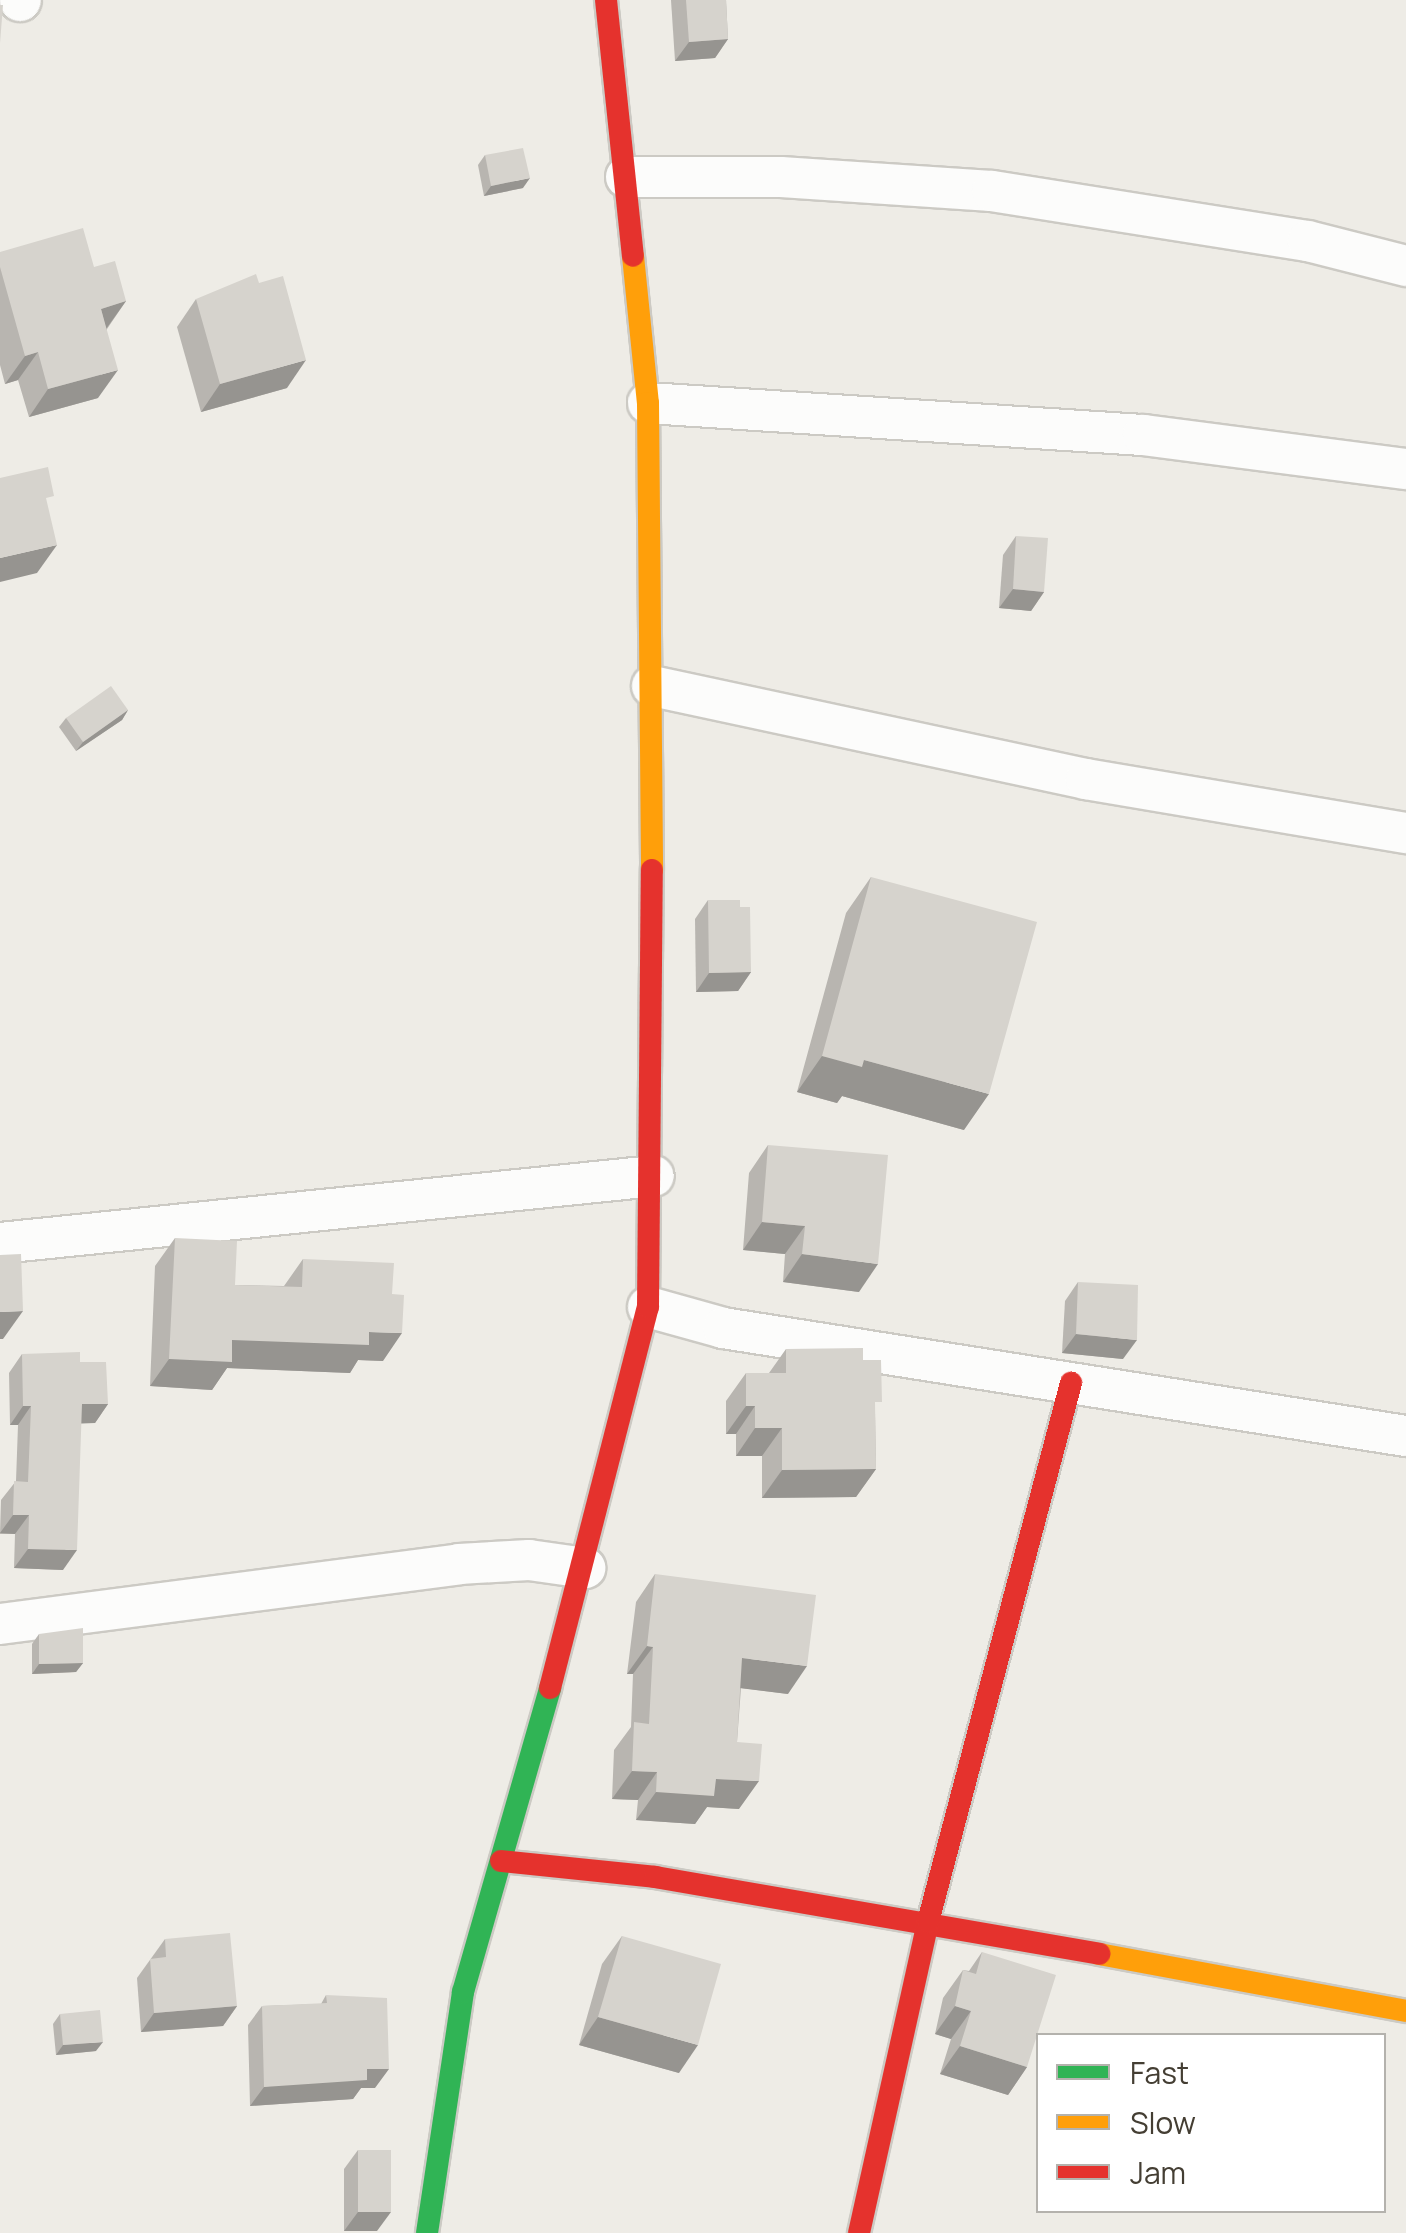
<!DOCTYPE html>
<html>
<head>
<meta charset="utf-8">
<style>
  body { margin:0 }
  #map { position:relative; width:1406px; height:2233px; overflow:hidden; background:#eeece6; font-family:Manrope,sans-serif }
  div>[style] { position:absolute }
  .roads { filter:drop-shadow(2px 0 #cccac4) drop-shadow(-2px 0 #cccac4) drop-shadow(0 2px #cccac4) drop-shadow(0 -2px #cccac4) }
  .street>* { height:40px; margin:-20px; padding:0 20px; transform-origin:20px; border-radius:20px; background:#fcfcfb }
  .fast>* { height:22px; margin:-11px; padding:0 11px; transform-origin:11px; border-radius:11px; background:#30b455 }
  .slow>* { height:22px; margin:-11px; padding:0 11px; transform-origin:11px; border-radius:11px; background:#ff9f0a }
  .jam>* { height:22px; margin:-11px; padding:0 11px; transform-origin:11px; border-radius:11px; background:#e5322d }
  .wall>* { inset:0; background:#b8b5b0 }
  .shaded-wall>* { inset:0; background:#969490 }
  .building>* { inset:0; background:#d6d3cd }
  span { translate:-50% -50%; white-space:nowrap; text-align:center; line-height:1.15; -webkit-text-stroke:8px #fff; paint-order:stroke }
  .legend { position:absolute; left:1036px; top:2033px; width:350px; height:180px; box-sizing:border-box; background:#fff; border:2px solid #b4b2ad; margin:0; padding:12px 18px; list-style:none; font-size:30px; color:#443e33 }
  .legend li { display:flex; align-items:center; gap:20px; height:50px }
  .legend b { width:50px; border:2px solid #b4b2ad }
</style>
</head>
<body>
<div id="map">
  <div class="roads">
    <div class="street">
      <div style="left:20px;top:1px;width:1px;rotate:-45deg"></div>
      <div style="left:626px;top:177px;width:155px"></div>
      <div style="left:781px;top:177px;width:211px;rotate:3.8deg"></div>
      <div style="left:992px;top:191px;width:320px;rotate:9deg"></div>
      <div style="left:1308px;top:241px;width:101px;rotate:14.3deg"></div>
      <div style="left:648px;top:403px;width:496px;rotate:3.7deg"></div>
      <div style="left:1143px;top:435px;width:265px;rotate:7.4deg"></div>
      <div style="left:652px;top:686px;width:444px;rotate:12.1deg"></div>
      <div style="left:1086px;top:779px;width:325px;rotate:9.6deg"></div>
      <div style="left:0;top:1243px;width:657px;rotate:-5.85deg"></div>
      <div style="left:648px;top:1307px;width:78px;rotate:15.6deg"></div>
      <div style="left:723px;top:1328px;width:691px;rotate:8.99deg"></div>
      <div style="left:0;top:1624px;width:463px;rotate:-7.4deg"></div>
      <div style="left:459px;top:1564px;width:70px;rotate:-3.3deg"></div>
      <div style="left:529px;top:1560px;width:57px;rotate:8.1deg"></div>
    </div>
    <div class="fast">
      <div style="left:427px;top:2233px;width:244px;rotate:-81.5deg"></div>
      <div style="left:463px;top:1992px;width:316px;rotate:-74deg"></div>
    </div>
    <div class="slow">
      <div style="left:633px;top:256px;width:148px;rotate:84.2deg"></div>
      <div style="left:648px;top:403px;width:467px;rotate:89.5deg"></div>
      <div style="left:1099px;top:1954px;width:312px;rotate:10.5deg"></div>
    </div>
    <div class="jam">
      <div style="left:606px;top:0;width:257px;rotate:84deg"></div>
      <div style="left:550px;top:1688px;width:393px;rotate:-75.6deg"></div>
      <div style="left:648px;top:1307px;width:437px;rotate:-89.5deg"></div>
      <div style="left:501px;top:1861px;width:155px;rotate:5.9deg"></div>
      <div style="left:655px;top:1877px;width:451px;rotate:9.8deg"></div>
      <div style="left:859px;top:2233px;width:319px;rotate:-77.5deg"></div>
      <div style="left:928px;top:1922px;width:558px;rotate:-75.14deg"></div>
    </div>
  </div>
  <div class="wall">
    <div style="clip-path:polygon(671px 0,726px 0,728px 39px,715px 58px,675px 61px)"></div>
    <div style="clip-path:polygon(485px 155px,523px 188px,484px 196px,478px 165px)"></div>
    <div style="clip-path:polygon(0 252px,94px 267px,126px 301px,107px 329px,98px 398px,29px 417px,18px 380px,5px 384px,0 365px)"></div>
    <div style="clip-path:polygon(196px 299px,287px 388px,201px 412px,177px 327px)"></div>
    <div style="clip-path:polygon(1016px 536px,1044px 592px,1031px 611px,999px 608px,1003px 555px)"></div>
    <div style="clip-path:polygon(128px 710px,122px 720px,76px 751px,59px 727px,66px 718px)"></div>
    <div style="clip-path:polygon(871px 877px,964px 1130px,842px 1096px,837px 1103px,797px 1092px,846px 913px)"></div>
    <div style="clip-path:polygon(708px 900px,740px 907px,751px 972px,738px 991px,696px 992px,695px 919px)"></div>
    <div style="clip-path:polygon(768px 1145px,859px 1292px,783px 1282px,785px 1254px,743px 1250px,749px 1173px)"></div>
    <div style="clip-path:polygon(175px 1238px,235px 1285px,284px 1286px,303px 1259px,383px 1361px,358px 1360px,350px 1373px,227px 1368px,212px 1390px,150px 1386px,155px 1266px)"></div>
    <div style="clip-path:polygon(1078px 1282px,1123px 1359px,1062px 1353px,1065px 1301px)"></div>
    <div style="clip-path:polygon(786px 1349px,863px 1360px,875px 1412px,876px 1469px,856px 1497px,762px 1498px,762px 1456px,736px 1456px,736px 1434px,726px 1434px,726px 1401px,746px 1373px,769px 1373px)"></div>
    <div style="clip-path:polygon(22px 1354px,80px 1362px,108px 1404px,95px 1423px,81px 1423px,63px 1570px,14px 1568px,15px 1534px,0 1534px,1px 1500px,16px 1481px,18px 1425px,10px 1425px,9px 1373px)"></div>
    <div style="clip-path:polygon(655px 1574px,788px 1694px,741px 1688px,737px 1742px,739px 1809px,707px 1807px,695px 1824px,636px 1820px,638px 1800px,612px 1799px,614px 1750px,631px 1727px,633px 1674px,627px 1674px,636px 1602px)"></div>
    <div style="clip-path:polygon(39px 1634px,83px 1663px,76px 1672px,32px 1674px,32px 1644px)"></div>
    <div style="clip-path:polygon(622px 1936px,679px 2073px,579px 2045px,602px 1964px)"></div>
    <div style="clip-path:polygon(165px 1939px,237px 2006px,223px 2026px,141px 2032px,137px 1978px)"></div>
    <div style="clip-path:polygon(982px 1952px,1027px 2067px,1008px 2095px,940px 2074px,951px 2039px,935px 2034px,943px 1998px,963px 1970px,969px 1971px)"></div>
    <div style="clip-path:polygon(326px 1995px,375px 2088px,361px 2088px,353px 2099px,250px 2106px,248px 2025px,262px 2006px,321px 2004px)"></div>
    <div style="clip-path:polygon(60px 2014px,96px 2051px,56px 2055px,53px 2024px)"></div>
    <div style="clip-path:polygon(358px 2150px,377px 2231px,344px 2231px,344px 2169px)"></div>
  </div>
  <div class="shaded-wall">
    <div style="clip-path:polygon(728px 39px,715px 58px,675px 61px,689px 42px)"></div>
    <div style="clip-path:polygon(530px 178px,523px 188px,484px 196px,491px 186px)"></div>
    <div style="clip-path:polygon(126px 301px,106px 329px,101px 309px)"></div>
    <div style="clip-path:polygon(38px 352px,18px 380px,5px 384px,25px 356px)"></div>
    <div style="clip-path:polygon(306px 360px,287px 388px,201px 412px,220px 384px)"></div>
    <div style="clip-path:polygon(118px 370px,98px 398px,29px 417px,48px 389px)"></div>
    <div style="clip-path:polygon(57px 545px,37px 573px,0 582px,0 558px)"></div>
    <div style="clip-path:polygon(1013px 589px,1044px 592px,1031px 611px,999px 608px)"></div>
    <div style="clip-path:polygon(128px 710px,122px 720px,76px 751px,83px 742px)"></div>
    <div style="clip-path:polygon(751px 972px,738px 991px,696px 992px,709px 973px)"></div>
    <div style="clip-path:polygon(822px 1056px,864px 1060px,989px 1094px,964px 1130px,842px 1096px,837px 1103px,797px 1092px)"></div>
    <div style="clip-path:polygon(762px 1222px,805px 1226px,785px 1254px,743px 1250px)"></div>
    <div style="clip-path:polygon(802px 1254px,878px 1264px,859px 1292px,783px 1282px)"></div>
    <div style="clip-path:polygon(23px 1311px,3px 1339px,0 1339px,0 1312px)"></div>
    <div style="clip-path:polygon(369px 1332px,402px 1333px,383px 1361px,358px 1360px,350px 1373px,227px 1368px,212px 1390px,150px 1386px,169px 1359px,232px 1340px)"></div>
    <div style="clip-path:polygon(1076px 1334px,1137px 1340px,1123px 1359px,1062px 1353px)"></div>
    <div style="clip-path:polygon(82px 1404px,108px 1404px,95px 1423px,69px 1424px)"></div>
    <div style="clip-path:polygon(23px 1406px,31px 1406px,18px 1425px,10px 1425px)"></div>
    <div style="clip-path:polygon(746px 1406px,755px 1406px,736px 1434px,726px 1434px)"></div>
    <div style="clip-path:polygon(755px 1428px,782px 1428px,762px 1456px,736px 1456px)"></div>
    <div style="clip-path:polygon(876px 1469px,856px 1497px,762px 1498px,782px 1470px)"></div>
    <div style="clip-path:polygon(13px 1515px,29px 1515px,15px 1534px,0 1533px)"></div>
    <div style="clip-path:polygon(28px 1549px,77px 1550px,63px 1570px,14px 1568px)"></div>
    <div style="clip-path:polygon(647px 1646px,653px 1647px,633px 1674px,627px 1674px)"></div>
    <div style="clip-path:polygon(742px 1658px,807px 1666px,788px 1694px,723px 1686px)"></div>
    <div style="clip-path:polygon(83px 1663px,76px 1672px,32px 1674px,39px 1664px)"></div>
    <div style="clip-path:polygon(632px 1771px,657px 1772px,638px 1800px,612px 1799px)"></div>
    <div style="clip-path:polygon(716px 1779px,759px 1781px,739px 1809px,707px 1807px,695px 1824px,636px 1820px,656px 1792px)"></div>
    <div style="clip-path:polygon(237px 2006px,223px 2026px,141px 2032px,154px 2013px)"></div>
    <div style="clip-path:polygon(955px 2006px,971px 2011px,951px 2039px,935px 2034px)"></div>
    <div style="clip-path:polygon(598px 2017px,698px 2045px,679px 2073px,579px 2045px)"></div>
    <div style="clip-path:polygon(103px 2042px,96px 2051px,56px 2055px,63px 2045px)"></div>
    <div style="clip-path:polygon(960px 2046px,1027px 2067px,1008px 2095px,940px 2074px)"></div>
    <div style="clip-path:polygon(367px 2069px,389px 2069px,375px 2088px,361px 2088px,353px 2099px,250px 2106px,264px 2087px)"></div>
    <div style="clip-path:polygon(358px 2212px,391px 2212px,377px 2231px,344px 2231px)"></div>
  </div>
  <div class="building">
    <div style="clip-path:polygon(686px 0,726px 0,728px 39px,689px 42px)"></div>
    <div style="clip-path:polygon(0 5px,3px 5px,0 43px)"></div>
    <div style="clip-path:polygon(523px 148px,530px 178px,491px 186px,485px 155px)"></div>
    <div style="clip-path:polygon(83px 228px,94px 267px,115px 261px,126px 301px,101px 309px,118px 370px,48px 389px,38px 352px,25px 356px,0 267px,0 252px)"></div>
    <div style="clip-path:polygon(256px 274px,259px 283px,283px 276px,306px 360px,220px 384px,196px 299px)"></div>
    <div style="clip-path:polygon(48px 467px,54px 496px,46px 498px,57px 545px,0 558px,0 478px)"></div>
    <div style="clip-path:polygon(1016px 536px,1048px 538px,1044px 592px,1013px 589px)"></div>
    <div style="clip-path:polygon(111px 686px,128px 710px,83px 742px,66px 718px)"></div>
    <div style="clip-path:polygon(871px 877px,1037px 922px,989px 1094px,864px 1060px,862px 1067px,822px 1056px)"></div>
    <div style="clip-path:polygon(708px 900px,740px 900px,740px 907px,750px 907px,751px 972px,709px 973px)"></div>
    <div style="clip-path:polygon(768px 1145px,888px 1155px,878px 1264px,802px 1254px,805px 1226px,762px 1222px)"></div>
    <div style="clip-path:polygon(175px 1238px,237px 1241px,235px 1285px,302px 1287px,303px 1259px,394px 1263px,392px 1294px,404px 1295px,402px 1333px,369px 1332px,369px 1345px,232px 1340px,232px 1362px,169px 1359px)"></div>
    <div style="clip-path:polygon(21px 1254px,23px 1311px,0 1312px,0 1255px)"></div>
    <div style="clip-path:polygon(1078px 1282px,1138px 1285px,1137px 1340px,1076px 1334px)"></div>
    <div style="clip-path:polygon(863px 1348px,863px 1360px,881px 1360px,882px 1402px,875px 1402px,876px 1469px,782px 1470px,782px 1428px,755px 1428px,755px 1406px,746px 1406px,746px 1373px,786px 1373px,786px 1349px)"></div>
    <div style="clip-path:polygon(80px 1352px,80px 1362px,106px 1362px,108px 1404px,82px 1404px,77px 1550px,28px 1549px,29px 1515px,13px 1515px,14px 1481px,28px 1482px,31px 1406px,23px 1406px,22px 1354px)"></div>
    <div style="clip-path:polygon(655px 1574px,816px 1595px,807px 1666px,742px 1658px,737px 1742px,762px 1744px,759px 1781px,716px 1779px,714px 1796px,656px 1792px,657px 1772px,632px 1771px,634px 1722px,649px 1724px,653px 1647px,647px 1646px)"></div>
    <div style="clip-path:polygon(83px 1628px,83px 1663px,39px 1664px,39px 1634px)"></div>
    <div style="clip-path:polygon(230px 1933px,237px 2006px,154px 2013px,150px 1959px,166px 1957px,165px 1939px)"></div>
    <div style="clip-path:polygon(622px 1936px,721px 1964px,698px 2045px,598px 2017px)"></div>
    <div style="clip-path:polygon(982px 1952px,1056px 1975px,1027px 2067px,960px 2046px,971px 2011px,955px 2006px,963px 1970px,976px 1974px)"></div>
    <div style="clip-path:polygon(326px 1995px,387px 1998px,389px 2069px,367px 2069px,367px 2080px,264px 2087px,262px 2006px,327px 2003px)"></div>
    <div style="clip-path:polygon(100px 2010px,103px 2042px,63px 2045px,60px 2014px)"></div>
    <div style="clip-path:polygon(358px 2150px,391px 2150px,391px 2212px,358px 2212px)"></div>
  </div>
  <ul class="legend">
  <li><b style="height:12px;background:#30b455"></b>Fast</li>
  <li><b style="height:12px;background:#ff9f0a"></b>Slow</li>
  <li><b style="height:12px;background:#e5322d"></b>Jam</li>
  </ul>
</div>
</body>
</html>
